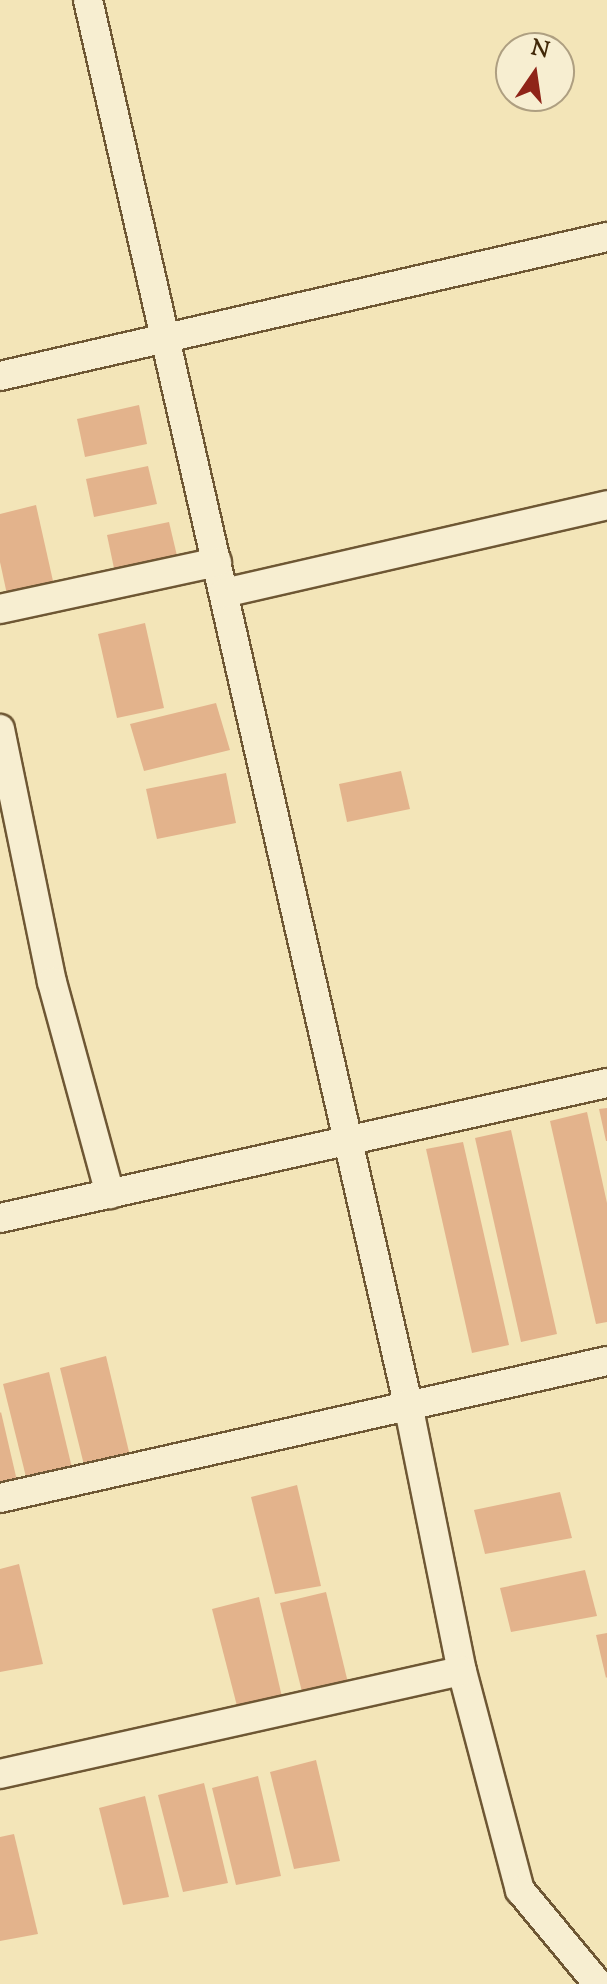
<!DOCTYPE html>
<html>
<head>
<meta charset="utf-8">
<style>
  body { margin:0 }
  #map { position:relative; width:607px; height:1984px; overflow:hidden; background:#f3e5b8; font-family:"Sorts Mill Goudy",serif }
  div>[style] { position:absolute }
  .building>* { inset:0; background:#e3b38c }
  .roads { filter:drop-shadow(2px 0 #6e5734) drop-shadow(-2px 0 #6e5734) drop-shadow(0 2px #6e5734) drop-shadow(0 -2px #6e5734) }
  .minor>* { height:28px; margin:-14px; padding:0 14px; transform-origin:14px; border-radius:14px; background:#f7eed1 }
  span { translate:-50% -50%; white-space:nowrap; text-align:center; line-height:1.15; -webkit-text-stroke:6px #f7eed1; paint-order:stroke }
  .north { position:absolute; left:495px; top:32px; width:80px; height:80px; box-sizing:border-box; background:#f7eed1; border:2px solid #ae9f81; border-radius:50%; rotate:13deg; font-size:22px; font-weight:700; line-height:32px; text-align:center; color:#412808 }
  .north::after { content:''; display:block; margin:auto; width:28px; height:36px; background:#8f2418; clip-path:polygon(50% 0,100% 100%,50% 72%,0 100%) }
</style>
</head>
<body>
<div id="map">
  <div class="building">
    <div style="clip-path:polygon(139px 405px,147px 444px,85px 457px,77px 419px)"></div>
    <div style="clip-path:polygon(148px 466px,157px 504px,94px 517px,86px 479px)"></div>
    <div style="clip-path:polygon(36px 505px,55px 590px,8px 599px,0 562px,0 514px)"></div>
    <div style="clip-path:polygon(169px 522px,178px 560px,115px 573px,107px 535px)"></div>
    <div style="clip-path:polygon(145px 623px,164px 708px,117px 718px,98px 634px)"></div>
    <div style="clip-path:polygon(216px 703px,230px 750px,144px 771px,130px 724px)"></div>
    <div style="clip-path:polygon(401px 771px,410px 809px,347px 822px,339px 784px)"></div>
    <div style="clip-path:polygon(226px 773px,236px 823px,157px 839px,146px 789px)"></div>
    <div style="clip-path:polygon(607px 1108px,607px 1141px,606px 1141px,599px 1109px)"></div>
    <div style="clip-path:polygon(587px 1112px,607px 1203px,607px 1322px,596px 1324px,550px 1121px)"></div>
    <div style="clip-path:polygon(511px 1130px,557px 1334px,521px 1342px,475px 1138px)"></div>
    <div style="clip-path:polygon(463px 1142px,509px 1345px,472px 1353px,426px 1149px)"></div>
    <div style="clip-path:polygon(106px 1356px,130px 1456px,84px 1465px,60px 1368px)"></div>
    <div style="clip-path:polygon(49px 1372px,73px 1472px,27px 1481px,3px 1384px)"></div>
    <div style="clip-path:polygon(1px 1412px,18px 1485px,0 1489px,0 1413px)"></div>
    <div style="clip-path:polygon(297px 1485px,321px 1586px,275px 1594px,251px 1497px)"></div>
    <div style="clip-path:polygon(560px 1492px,572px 1538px,485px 1554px,474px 1510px)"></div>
    <div style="clip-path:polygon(19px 1564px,43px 1664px,0 1672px,0 1569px)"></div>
    <div style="clip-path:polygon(585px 1570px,597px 1616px,511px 1632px,500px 1588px)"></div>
    <div style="clip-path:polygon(326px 1592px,350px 1691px,304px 1700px,280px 1603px)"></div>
    <div style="clip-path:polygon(259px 1597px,282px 1697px,237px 1706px,212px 1609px)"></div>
    <div style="clip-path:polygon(607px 1633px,607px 1677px,606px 1678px,596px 1635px)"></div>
    <div style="clip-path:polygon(316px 1760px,340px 1861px,294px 1869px,270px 1772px)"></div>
    <div style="clip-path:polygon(258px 1776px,281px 1876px,236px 1885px,212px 1788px)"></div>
    <div style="clip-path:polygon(204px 1783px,228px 1883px,183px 1892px,158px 1795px)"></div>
    <div style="clip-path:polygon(145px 1796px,169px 1897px,123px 1905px,99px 1808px)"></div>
    <div style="clip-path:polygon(14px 1834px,38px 1934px,0 1941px,0 1837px)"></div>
  </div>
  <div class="roads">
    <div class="minor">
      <div style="left:88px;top:0;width:1440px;rotate:77.16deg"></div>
      <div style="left:408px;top:1404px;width:272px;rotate:78.6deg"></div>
      <div style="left:462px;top:1671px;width:227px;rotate:75.2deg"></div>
      <div style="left:520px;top:1890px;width:122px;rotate:50.3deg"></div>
      <div style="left:0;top:376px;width:623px;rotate:-12.9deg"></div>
      <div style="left:224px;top:593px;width:393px;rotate:-12.9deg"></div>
      <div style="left:0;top:609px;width:222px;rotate:-12.2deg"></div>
      <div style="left:0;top:729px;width:258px;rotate:78.4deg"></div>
      <div style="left:52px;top:982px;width:220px;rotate:74.7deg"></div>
      <div style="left:0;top:1218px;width:622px;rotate:-12.54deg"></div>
      <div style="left:0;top:1498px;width:622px;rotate:-12.72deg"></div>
      <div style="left:0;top:1774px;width:473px;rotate:-12.6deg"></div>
    </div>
  </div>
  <div class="north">N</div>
</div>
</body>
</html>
